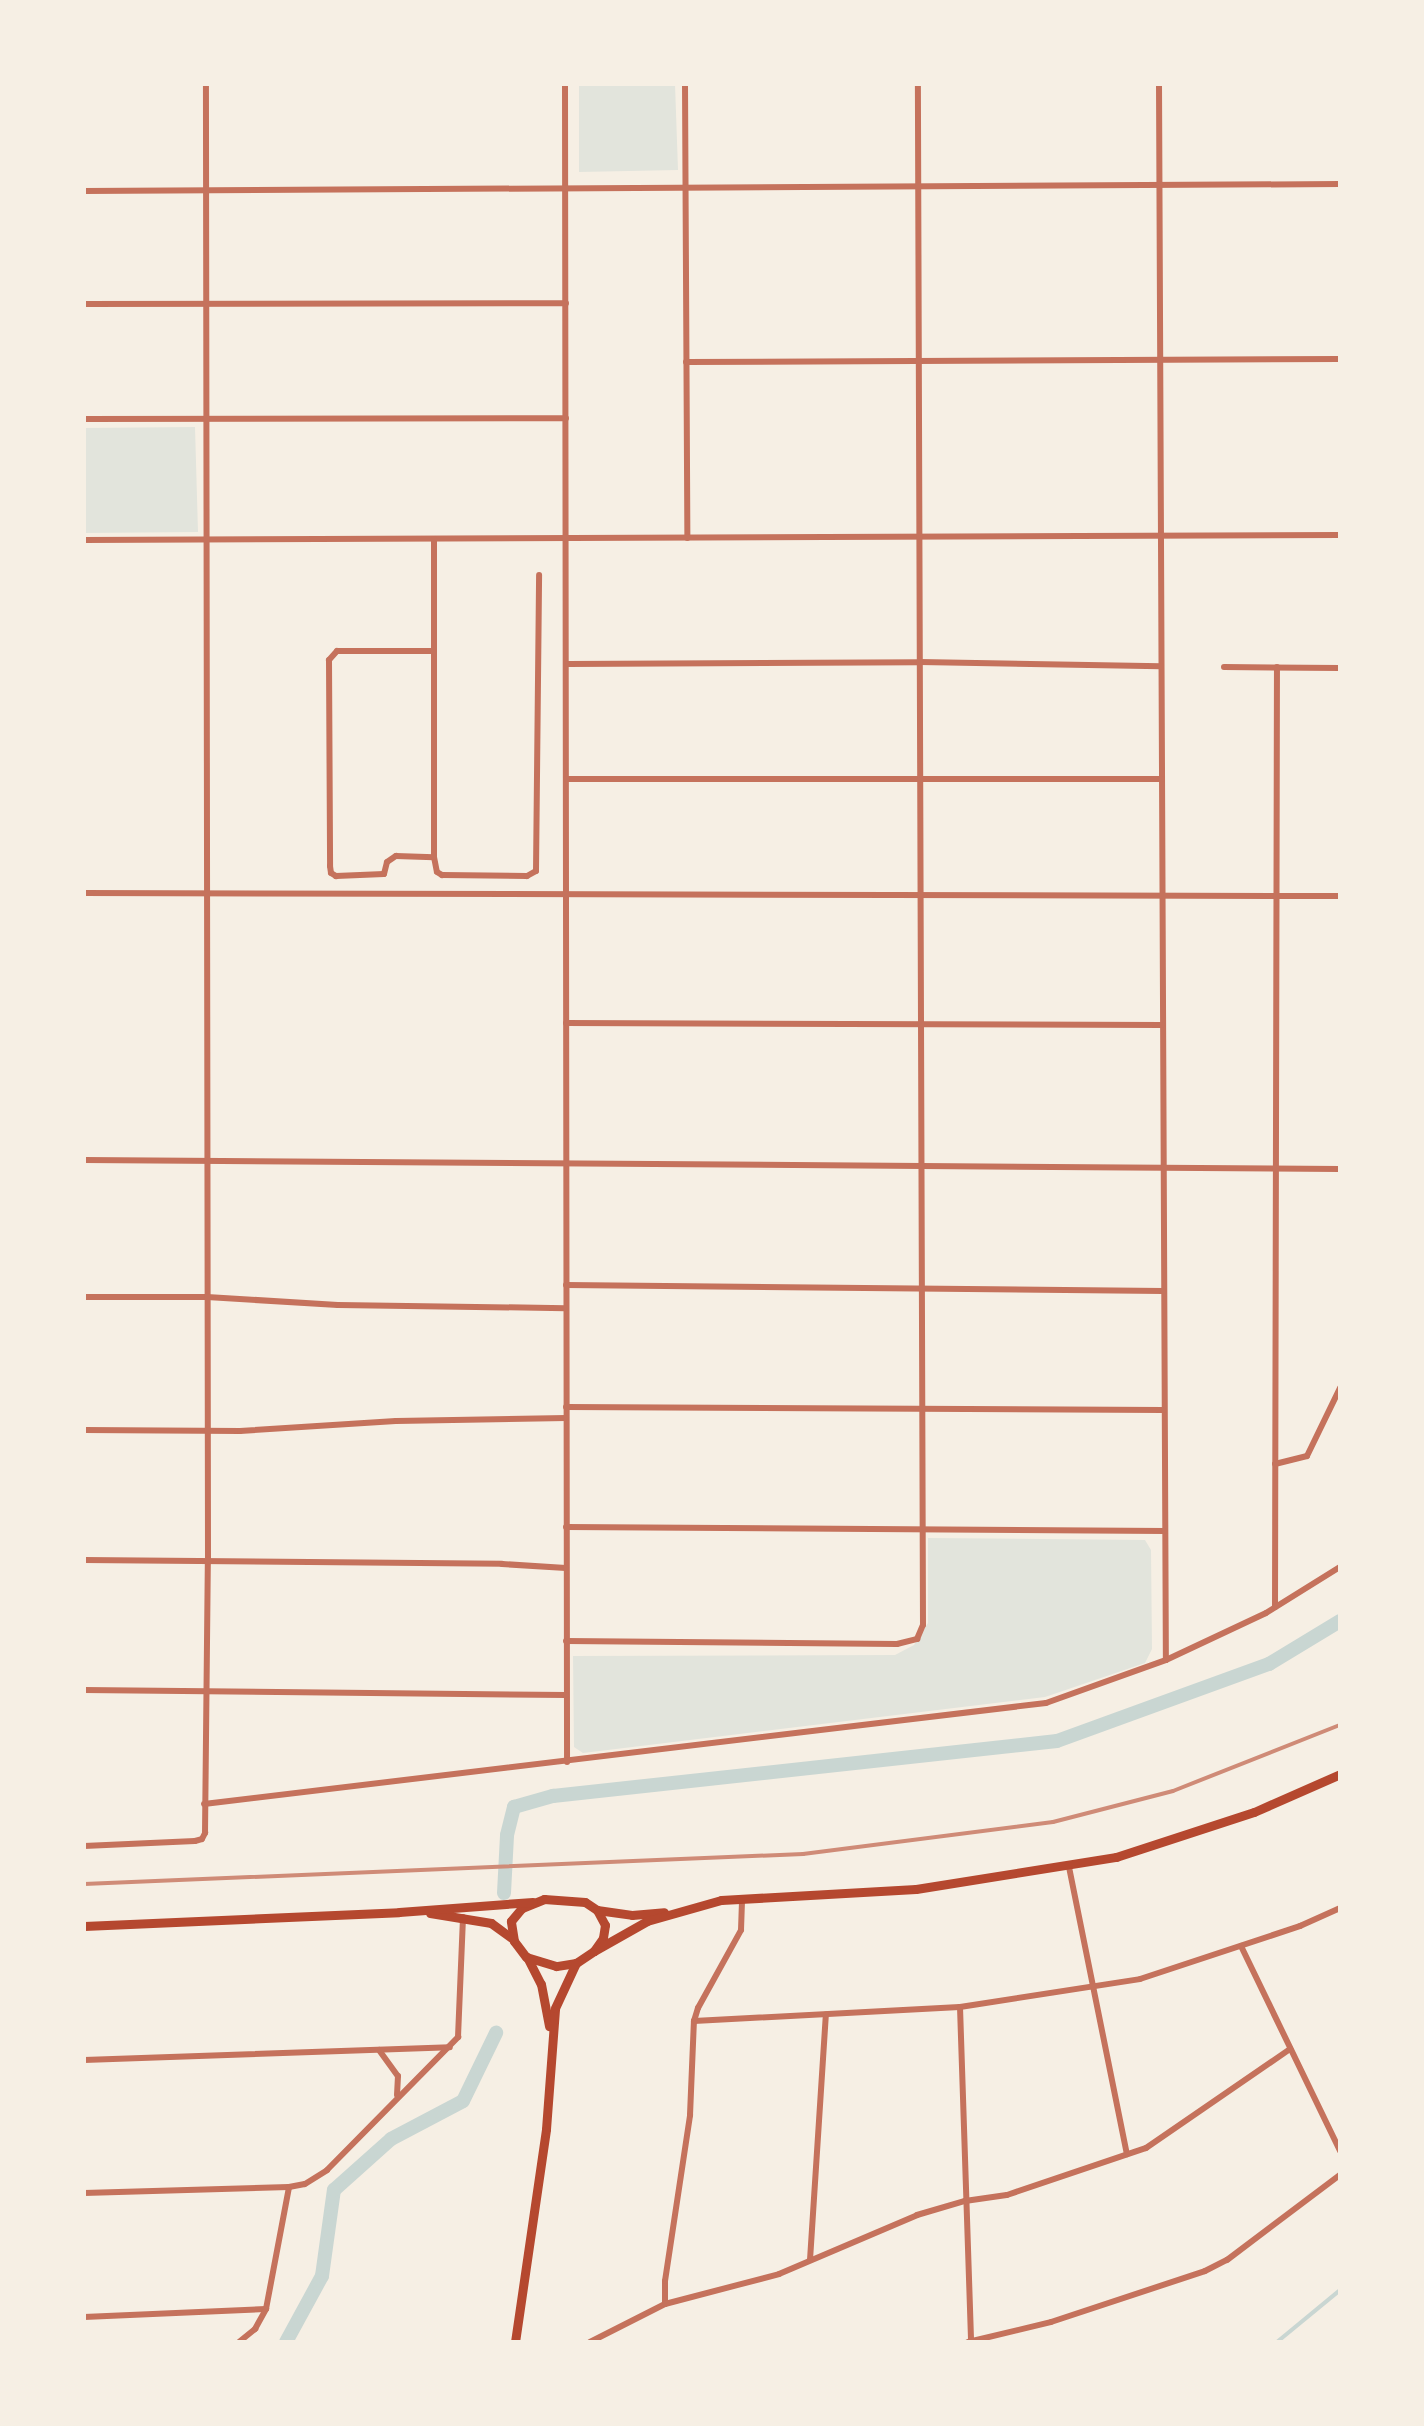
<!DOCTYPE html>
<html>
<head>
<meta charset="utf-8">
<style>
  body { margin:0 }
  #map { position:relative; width:1424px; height:2426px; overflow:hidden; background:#f6efe4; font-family:Barlow,sans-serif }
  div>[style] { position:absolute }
  .green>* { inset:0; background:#e2e4dc }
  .stream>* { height:4px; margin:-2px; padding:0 2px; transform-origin:2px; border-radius:2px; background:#c9d6d2 }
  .canal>* { height:14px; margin:-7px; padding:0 7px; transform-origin:7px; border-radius:7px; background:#c9d6d2 }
  .minor>* { height:6px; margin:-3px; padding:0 3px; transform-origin:3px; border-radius:3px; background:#c5725c }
  .secondary>* { height:9px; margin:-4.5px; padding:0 4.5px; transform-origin:4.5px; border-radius:4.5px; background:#b5482f }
  .rail>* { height:4px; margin:-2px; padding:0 2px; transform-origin:2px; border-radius:2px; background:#cf8b77 }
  span { translate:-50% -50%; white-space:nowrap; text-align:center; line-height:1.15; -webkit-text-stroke:8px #f6efe4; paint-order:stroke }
  .frame { position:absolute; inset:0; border:86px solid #f6efe4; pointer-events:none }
</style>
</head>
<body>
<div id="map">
  <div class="green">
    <div style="clip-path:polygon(579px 84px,675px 84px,678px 170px,579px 172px)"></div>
    <div style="clip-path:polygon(195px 427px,198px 532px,84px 533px,84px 428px)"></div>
    <div style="clip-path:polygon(928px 1538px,1145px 1540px,1151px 1550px,1152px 1649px,1145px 1663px,1045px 1697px,583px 1753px,574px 1747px,573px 1656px,895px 1655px,914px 1645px,928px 1623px)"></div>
  </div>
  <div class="stream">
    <div style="left:1277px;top:2342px;width:82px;rotate:-39.5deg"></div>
  </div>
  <div class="canal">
    <div style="left:504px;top:1893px;width:58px;rotate:-87deg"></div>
    <div style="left:507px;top:1835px;width:29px;rotate:-76deg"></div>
    <div style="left:514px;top:1807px;width:41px;rotate:-15.8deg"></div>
    <div style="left:553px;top:1796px;width:507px;rotate:-6.23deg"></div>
    <div style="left:1057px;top:1741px;width:226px;rotate:-20deg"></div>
    <div style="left:1269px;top:1664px;width:83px;rotate:-31.2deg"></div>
    <div style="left:286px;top:2342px;width:75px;rotate:-61.4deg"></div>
    <div style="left:322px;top:2276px;width:87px;rotate:-82.1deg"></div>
    <div style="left:334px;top:2190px;width:76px;rotate:-41.8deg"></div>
    <div style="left:391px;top:2139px;width:81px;rotate:-27.8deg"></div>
    <div style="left:463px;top:2101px;width:76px;rotate:-64.1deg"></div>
  </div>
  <div class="minor">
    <div style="left:565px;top:84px;width:1678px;rotate:89.93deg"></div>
    <div style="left:685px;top:84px;width:454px;rotate:89.7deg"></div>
    <div style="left:1159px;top:84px;width:1576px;rotate:89.75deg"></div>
    <div style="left:84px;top:191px;width:1256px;rotate:-0.32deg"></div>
    <div style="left:84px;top:304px;width:482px;rotate:-0.1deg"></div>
    <div style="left:686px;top:362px;width:654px;rotate:-0.26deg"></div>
    <div style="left:84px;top:419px;width:482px;rotate:-0.1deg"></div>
    <div style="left:84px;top:540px;width:1256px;rotate:-0.23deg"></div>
    <div style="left:433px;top:651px;width:96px;rotate:180deg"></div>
    <div style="left:337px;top:651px;width:12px;rotate:132deg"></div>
    <div style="left:329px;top:660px;width:206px;rotate:89.7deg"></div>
    <div style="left:330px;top:866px;width:7px;rotate:82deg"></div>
    <div style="left:331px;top:873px;width:6px;rotate:31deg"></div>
    <div style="left:336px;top:876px;width:48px;rotate:-2.4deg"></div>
    <div style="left:384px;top:874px;width:12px;rotate:-76deg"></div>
    <div style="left:387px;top:862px;width:11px;rotate:-34deg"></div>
    <div style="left:396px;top:856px;width:38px;rotate:2deg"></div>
    <div style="left:434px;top:857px;width:15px;rotate:79deg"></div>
    <div style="left:437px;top:872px;width:6px;rotate:31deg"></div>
    <div style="left:442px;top:875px;width:85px;rotate:0.7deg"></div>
    <div style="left:527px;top:876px;width:10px;rotate:-29deg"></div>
    <div style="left:536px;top:871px;width:296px;rotate:-89.4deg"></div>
    <div style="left:568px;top:664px;width:352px;rotate:-0.3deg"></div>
    <div style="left:920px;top:662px;width:241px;rotate:1deg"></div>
    <div style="left:1224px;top:667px;width:116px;rotate:0.5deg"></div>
    <div style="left:566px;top:779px;width:596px"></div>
    <div style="left:434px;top:857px;width:318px;rotate:-90deg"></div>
    <div style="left:84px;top:893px;width:1256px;rotate:0.14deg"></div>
    <div style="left:566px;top:1023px;width:596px;rotate:0.19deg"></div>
    <div style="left:84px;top:1160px;width:1256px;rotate:0.41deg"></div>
    <div style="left:566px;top:1285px;width:597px;rotate:0.58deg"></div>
    <div style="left:84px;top:1297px;width:123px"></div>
    <div style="left:207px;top:1297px;width:131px;rotate:3.5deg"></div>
    <div style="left:338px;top:1305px;width:228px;rotate:0.8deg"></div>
    <div style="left:566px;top:1407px;width:597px;rotate:0.29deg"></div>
    <div style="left:84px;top:1430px;width:156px;rotate:0.4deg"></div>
    <div style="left:240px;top:1431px;width:156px;rotate:-3.7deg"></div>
    <div style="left:396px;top:1421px;width:170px;rotate:-1deg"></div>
    <div style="left:1275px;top:1464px;width:33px;rotate:-14deg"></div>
    <div style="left:1307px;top:1456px;width:76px;rotate:-64.1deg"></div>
    <div style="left:566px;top:1527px;width:599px;rotate:0.38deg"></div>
    <div style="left:84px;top:1560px;width:418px;rotate:0.5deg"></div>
    <div style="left:502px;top:1564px;width:64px;rotate:3.6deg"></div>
    <div style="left:1275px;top:1607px;width:940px;rotate:-89.88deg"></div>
    <div style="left:566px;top:1641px;width:331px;rotate:0.5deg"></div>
    <div style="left:897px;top:1644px;width:21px;rotate:-14deg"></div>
    <div style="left:917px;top:1639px;width:15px;rotate:-67deg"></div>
    <div style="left:923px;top:1625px;width:1541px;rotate:-90.19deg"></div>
    <div style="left:84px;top:1690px;width:482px;rotate:0.6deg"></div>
    <div style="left:204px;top:1804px;width:848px;rotate:-6.84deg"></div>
    <div style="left:1046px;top:1703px;width:127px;rotate:-19.7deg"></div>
    <div style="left:1166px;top:1660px;width:110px;rotate:-25.2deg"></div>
    <div style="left:1266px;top:1613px;width:87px;rotate:-31.9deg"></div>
    <div style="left:84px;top:1846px;width:111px;rotate:-2.6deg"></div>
    <div style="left:195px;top:1841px;width:7px;rotate:-16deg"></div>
    <div style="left:202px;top:1839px;width:7px;rotate:-63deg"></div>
    <div style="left:205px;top:1833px;width:271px;rotate:-89.4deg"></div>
    <div style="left:208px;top:1562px;width:1478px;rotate:-90.08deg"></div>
    <div style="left:1069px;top:1867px;width:293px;rotate:78.6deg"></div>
    <div style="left:1241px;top:1946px;width:228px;rotate:64.2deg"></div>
    <div style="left:960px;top:2007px;width:334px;rotate:88.1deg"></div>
    <div style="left:694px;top:2021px;width:266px;rotate:-3deg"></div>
    <div style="left:960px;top:2007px;width:182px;rotate:-8.8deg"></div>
    <div style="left:1140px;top:1979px;width:169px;rotate:-18.3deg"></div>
    <div style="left:1300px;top:1926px;width:44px;rotate:-24.2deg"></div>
    <div style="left:379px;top:2050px;width:32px;rotate:54deg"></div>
    <div style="left:398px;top:2076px;width:19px;rotate:93deg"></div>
    <div style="left:84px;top:2060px;width:366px;rotate:-2deg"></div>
    <div style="left:84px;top:2193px;width:205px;rotate:-1.7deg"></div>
    <div style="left:810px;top:2260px;width:246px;rotate:-86.3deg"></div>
    <div style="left:665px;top:2304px;width:23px;rotate:-90deg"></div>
    <div style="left:665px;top:2281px;width:168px;rotate:-81.4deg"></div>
    <div style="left:690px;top:2115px;width:94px;rotate:-87.6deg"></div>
    <div style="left:694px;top:2021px;width:14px;rotate:-73deg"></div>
    <div style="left:698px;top:2008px;width:89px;rotate:-61.1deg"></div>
    <div style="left:741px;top:1930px;width:32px;rotate:-88deg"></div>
    <div style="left:84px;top:2317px;width:182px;rotate:-2.5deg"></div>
    <div style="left:239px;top:2342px;width:21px;rotate:-39deg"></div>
    <div style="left:255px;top:2329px;width:23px;rotate:-61deg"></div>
    <div style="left:266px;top:2309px;width:124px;rotate:-79.3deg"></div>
    <div style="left:289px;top:2187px;width:16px;rotate:-11deg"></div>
    <div style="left:305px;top:2184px;width:26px;rotate:-32deg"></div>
    <div style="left:327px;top:2170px;width:187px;rotate:-45.4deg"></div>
    <div style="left:458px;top:2037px;width:120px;rotate:-87.6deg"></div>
    <div style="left:590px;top:2342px;width:84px;rotate:-26.9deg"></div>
    <div style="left:665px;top:2304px;width:118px;rotate:-14.7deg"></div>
    <div style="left:779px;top:2274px;width:150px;rotate:-23.1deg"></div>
    <div style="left:917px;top:2215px;width:50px;rotate:-16.3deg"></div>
    <div style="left:965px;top:2201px;width:42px;rotate:-8.1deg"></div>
    <div style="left:1007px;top:2195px;width:147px;rotate:-18.7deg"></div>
    <div style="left:1146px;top:2148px;width:175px;rotate:-34.5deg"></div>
    <div style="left:968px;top:2342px;width:85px;rotate:-13.5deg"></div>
    <div style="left:1051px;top:2322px;width:162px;rotate:-18.3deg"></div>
    <div style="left:1205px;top:2271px;width:25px;rotate:-27deg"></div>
    <div style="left:1227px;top:2260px;width:141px;rotate:-37deg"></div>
  </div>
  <div class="secondary">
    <div style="left:544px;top:1899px;width:41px;rotate:4.2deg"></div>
    <div style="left:585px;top:1902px;width:14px;rotate:34deg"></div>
    <div style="left:597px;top:1910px;width:17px;rotate:62deg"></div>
    <div style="left:605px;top:1925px;width:13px;rotate:99deg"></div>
    <div style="left:603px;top:1938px;width:16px;rotate:125deg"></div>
    <div style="left:594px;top:1951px;width:22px;rotate:146deg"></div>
    <div style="left:576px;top:1963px;width:20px;rotate:171deg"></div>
    <div style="left:556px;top:1966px;width:31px;rotate:-163deg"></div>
    <div style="left:526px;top:1957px;width:20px;rotate:-127deg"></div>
    <div style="left:514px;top:1941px;width:20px;rotate:-99deg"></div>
    <div style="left:511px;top:1921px;width:17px;rotate:-50deg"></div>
    <div style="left:522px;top:1908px;width:24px;rotate:-22deg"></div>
    <div style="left:597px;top:1910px;width:35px;rotate:8deg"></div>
    <div style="left:632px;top:1915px;width:32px;rotate:-5deg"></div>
    <div style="left:430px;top:1913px;width:62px;rotate:9.3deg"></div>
    <div style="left:491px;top:1923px;width:27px;rotate:36deg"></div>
    <div style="left:84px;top:1926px;width:315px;rotate:-2.5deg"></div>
    <div style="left:399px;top:1912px;width:134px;rotate:-4.3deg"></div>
    <div style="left:594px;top:1951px;width:61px;rotate:-29.5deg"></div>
    <div style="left:647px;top:1921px;width:77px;rotate:-15.8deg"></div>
    <div style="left:721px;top:1900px;width:195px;rotate:-3.2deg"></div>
    <div style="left:916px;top:1889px;width:203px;rotate:-9.1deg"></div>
    <div style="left:1116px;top:1857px;width:145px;rotate:-18.1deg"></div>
    <div style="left:1254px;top:1812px;width:94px;rotate:-23.8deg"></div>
    <div style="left:527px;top:1957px;width:30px;rotate:63deg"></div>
    <div style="left:541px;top:1984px;width:43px;rotate:79.2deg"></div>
    <div style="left:515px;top:2342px;width:215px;rotate:-81.7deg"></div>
    <div style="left:546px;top:2129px;width:121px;rotate:-85.7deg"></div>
    <div style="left:555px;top:2008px;width:50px;rotate:-65deg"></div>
  </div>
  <div class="rail">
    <div style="left:84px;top:1884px;width:720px;rotate:-2.39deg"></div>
    <div style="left:803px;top:1854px;width:252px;rotate:-7.3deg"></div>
    <div style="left:1053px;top:1822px;width:124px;rotate:-14.5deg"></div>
    <div style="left:1173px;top:1791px;width:180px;rotate:-21.6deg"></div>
  </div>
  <div class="frame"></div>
</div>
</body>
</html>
